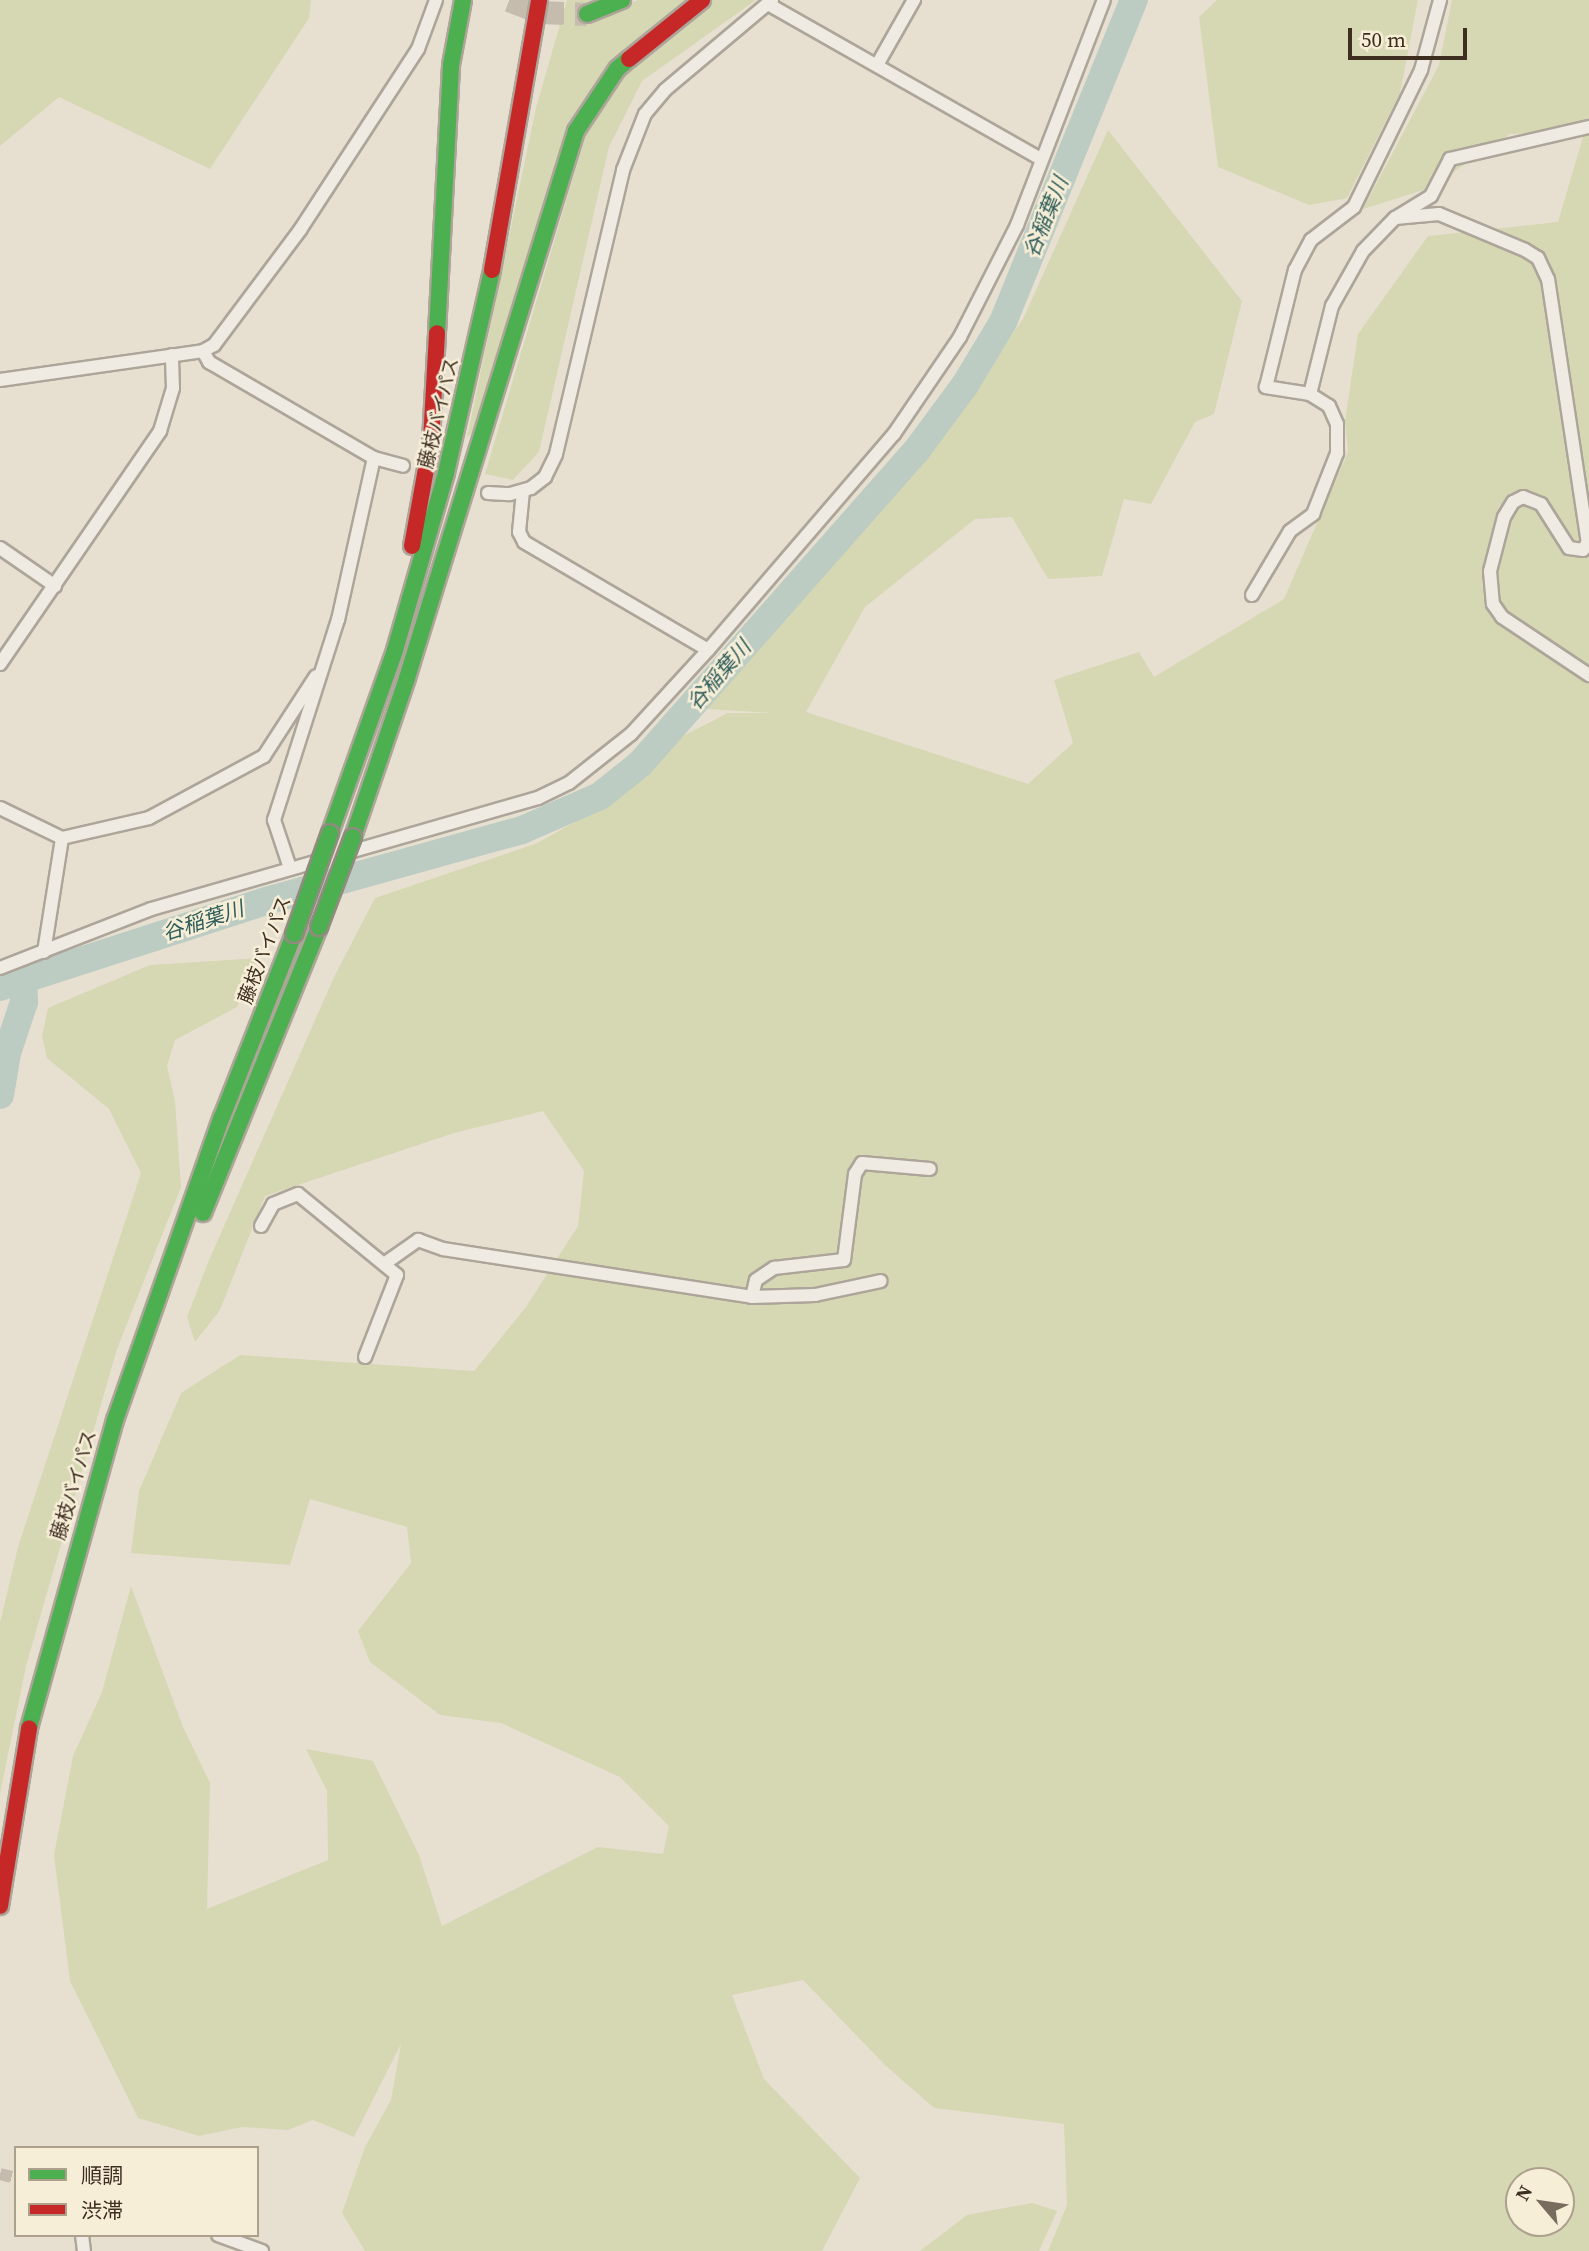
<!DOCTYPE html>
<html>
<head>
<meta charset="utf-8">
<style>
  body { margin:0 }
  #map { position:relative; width:1589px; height:2251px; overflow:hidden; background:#e7e0d1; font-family:"Source Serif 4","Noto Sans JP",serif }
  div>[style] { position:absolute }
  .green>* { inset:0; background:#d6d7b3 }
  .river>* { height:28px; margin:-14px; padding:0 14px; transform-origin:14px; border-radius:14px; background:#bcccc2 }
  .street-tunnel>* { height:12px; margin-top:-6px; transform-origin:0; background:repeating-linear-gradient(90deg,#c5bcae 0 12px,transparent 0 18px) }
  .highway-tunnel>* { height:23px; margin-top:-11.5px; transform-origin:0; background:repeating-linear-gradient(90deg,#c5bcae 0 23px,transparent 0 34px) }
  .roads { filter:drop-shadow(2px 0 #ada599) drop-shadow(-2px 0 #ada599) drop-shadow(0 2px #ada599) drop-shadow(0 -2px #ada599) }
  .street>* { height:12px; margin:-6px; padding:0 6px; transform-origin:6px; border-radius:6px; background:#efebe3 }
  .fast>* { height:16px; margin:-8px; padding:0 8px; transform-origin:8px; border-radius:8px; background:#4caf50 }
  .jam>* { height:16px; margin:-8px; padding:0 8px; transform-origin:8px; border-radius:8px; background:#c62828 }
  .bridges { filter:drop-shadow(2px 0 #928b80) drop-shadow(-2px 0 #928b80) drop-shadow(0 2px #928b80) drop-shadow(0 -2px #928b80) }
  .fast-bridge>* { height:16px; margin:-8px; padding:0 8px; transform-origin:8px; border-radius:8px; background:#4caf50 }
  span { translate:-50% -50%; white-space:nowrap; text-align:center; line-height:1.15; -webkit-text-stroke:5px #f7eed8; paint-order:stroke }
  .street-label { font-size:19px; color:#3d2e20 }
  .water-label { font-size:21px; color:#2f5d5a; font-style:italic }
  .legend { position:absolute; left:14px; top:2146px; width:245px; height:91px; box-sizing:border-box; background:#f7eed8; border:2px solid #ada18e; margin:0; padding:9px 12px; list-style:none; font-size:21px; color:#3d2e20 }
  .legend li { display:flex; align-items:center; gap:14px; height:35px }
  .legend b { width:35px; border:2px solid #ada18e }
  .north { position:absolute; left:1505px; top:2167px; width:70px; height:70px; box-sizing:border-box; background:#f7eed8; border:2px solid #ada18e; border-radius:50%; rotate:299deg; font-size:19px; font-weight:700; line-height:28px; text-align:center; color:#3d2e20 }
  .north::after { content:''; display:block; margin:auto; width:24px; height:32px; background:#786c5e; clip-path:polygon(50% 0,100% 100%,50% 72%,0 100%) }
  .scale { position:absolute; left:1348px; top:28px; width:119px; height:32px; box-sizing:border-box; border:4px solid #3d2e20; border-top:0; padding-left:9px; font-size:21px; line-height:24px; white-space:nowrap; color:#3d2e20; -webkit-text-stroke:5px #f7eed8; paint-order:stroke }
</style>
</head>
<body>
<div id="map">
  <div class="green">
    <div style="clip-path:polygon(0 0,311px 0,309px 18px,210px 169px,59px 97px,0 146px)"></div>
    <div style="clip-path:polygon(567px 0,592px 0,588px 21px,638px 0,693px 0,569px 126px,480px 427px,467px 437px,536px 108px)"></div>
    <div style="clip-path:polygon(712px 0,756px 0,642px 81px,609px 147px,539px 452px,513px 480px,485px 474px,589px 124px,631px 66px)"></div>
    <div style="clip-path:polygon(1217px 0,1418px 0,1400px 93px,1347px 198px,1309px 205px,1218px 167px,1199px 17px)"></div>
    <div style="clip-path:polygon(evenodd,1452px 0,1589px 0,1589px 2251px,1048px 2251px,1067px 2205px,1064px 2124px,934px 2108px,885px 2065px,803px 1980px,732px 1995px,764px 2079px,860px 2178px,822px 2251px,365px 2251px,342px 2213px,365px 2147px,391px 2100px,401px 2044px,354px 2137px,313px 2120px,288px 2130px,242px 2127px,199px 2136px,138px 2118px,70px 1981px,54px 1855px,73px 1756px,102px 1692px,131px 1586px,183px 1727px,210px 1783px,207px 1909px,328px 1860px,327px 1791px,306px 1749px,373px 1761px,419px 1855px,442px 1926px,598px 1847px,663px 1854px,669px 1826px,620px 1777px,501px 1723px,440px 1715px,370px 1662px,358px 1631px,411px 1563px,407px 1527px,310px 1499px,290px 1565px,131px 1553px,139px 1491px,181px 1393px,240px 1355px,474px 1371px,526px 1307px,578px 1226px,584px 1171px,543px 1111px,454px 1133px,265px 1196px,220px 1310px,195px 1342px,187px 1317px,209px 1260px,335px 975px,375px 898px,535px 844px,615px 800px,683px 736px,728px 713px,773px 713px,706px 709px,930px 451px,1023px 319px,1108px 130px,1242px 301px,1214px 414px,1195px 422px,1151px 504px,1124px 499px,1102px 576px,1048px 579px,1012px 517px,975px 519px,865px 607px,806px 712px,1028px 784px,1073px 743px,1054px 680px,1139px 652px,1154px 677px,1284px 599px,1348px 452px,1345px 421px,1358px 334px,1428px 236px,1558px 222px,1585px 130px,1510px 134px,1430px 188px,1363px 209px,1439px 65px,1452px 0,1519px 2181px,1561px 2181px,1561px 2223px,1519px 2223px,1519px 2181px)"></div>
    <div style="clip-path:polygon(258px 958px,237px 1007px,175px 1040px,167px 1066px,175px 1101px,181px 1187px,117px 1349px,26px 1666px,0 1794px,0 1623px,18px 1547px,141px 1173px,109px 1109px,47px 1058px,42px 1037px,48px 1008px,150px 965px)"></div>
    <div style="clip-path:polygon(1032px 2203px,1057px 2211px,1039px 2251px,920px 2251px,967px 2215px)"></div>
  </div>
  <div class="river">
    <div style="left:0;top:987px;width:280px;rotate:-17.9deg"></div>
    <div style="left:266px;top:901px;width:266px;rotate:-15.5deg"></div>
    <div style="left:522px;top:830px;width:85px;rotate:-23.6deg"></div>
    <div style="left:600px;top:796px;width:51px;rotate:-38.7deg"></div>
    <div style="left:640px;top:764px;width:419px;rotate:-48.6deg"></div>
    <div style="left:917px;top:450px;width:81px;rotate:-53.6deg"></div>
    <div style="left:965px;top:385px;width:74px;rotate:-58.9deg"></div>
    <div style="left:1003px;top:322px;width:348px;rotate:-67.9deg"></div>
    <div style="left:0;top:1095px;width:43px;rotate:-80.5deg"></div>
    <div style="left:7px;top:1053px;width:54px;rotate:-71.6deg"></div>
    <div style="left:24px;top:1002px;width:24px;rotate:-92deg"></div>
  </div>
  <div class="street-tunnel">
    <div style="left:0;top:2174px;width:16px;rotate:14deg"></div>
  </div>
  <div class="highway-tunnel">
    <div style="left:509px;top:0;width:34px;rotate:21deg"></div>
    <div style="left:541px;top:12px;width:46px;rotate:2.5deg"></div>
  </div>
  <div class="roads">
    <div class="street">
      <div style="left:768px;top:4px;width:314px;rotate:29.6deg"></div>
      <div style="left:877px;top:65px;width:75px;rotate:-60.4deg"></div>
      <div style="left:1395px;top:218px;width:44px;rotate:-5.2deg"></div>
      <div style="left:1439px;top:214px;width:93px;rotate:22.7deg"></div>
      <div style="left:1525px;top:250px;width:15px;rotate:32deg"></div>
      <div style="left:1538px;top:258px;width:23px;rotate:65deg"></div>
      <div style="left:1548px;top:279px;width:266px;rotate:81.4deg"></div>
      <div style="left:1588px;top:542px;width:9px;rotate:122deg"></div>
      <div style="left:1583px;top:550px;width:14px;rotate:-172deg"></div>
      <div style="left:1569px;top:548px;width:52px;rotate:-122.5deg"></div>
      <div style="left:1541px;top:504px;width:19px;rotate:-159deg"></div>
      <div style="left:1523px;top:497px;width:11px;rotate:153deg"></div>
      <div style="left:1513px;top:502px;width:17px;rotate:121deg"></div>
      <div style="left:1504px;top:517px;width:56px;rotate:104.5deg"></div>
      <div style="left:1490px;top:571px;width:33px;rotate:85deg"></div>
      <div style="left:1493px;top:604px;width:16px;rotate:55deg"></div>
      <div style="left:1502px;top:617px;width:105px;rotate:33.7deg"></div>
      <div style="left:203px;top:351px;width:13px;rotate:61deg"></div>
      <div style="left:209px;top:362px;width:191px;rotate:30.2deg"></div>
      <div style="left:374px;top:458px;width:30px;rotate:15deg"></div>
      <div style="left:0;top:380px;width:205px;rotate:-8.1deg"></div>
      <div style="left:203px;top:351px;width:13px;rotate:-29deg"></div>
      <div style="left:214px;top:345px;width:144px;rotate:-53.2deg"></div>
      <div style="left:300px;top:230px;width:216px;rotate:-56.9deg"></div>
      <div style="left:418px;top:49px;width:52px;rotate:-69.8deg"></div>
      <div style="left:1310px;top:394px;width:91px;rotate:-76deg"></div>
      <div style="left:1332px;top:306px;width:63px;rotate:-60.6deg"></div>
      <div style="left:1363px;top:251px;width:46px;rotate:-45.9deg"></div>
      <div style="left:1395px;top:218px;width:42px;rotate:-31.4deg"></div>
      <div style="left:1431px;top:196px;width:42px;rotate:-62.8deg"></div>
      <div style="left:1450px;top:159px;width:143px;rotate:-13deg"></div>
      <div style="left:523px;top:491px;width:41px;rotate:95.6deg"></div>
      <div style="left:519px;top:532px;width:11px;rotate:63deg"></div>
      <div style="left:524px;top:542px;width:213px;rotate:30.4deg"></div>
      <div style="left:488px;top:493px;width:22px;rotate:3deg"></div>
      <div style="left:510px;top:494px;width:22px;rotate:-16deg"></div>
      <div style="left:531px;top:488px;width:18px;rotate:-38deg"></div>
      <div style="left:545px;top:477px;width:25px;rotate:-64deg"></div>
      <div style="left:556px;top:454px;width:292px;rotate:-76.7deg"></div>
      <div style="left:623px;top:170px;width:60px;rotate:-68.6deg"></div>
      <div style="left:645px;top:114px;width:31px;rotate:-50deg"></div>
      <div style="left:665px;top:90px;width:140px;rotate:-40.1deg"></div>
      <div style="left:0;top:548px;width:67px;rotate:34.6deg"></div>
      <div style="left:1252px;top:595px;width:74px;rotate:-59.3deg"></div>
      <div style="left:1290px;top:531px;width:29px;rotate:-36deg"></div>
      <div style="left:1313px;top:514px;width:66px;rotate:-68.5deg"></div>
      <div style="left:1337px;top:453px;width:29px;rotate:-90deg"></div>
      <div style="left:1337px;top:424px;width:20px;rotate:-114deg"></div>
      <div style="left:1329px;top:406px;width:22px;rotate:-148deg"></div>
      <div style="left:1310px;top:394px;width:45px;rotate:-171deg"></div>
      <div style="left:1266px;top:387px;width:121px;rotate:-76.1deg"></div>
      <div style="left:1295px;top:270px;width:34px;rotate:-62deg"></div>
      <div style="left:1311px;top:240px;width:54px;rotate:-37.5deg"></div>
      <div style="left:1354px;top:207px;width:153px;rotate:-63.9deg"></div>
      <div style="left:1421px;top:70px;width:73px;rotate:-74.8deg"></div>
      <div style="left:0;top:664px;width:283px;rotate:-55.5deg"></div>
      <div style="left:160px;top:431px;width:45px;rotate:-73.2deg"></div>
      <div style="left:173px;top:388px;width:33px;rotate:-92deg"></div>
      <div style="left:0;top:808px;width:69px;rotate:25.8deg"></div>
      <div style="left:62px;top:838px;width:89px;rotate:-12.9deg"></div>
      <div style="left:149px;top:818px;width:131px;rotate:-28.3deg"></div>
      <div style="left:264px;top:756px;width:95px;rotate:-57deg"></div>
      <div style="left:346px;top:853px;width:200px;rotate:-16deg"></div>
      <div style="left:538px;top:798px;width:34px;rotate:-26deg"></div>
      <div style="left:569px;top:783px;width:79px;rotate:-38.3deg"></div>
      <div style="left:631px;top:734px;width:114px;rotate:-47.5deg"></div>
      <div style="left:708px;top:650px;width:285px;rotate:-49.3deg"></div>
      <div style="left:894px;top:434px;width:117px;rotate:-55.8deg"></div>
      <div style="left:960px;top:337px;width:126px;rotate:-63deg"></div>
      <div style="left:1017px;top:225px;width:241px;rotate:-68.9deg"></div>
      <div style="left:290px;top:868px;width:51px;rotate:-108.4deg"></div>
      <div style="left:274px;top:820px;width:210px;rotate:-72.3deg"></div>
      <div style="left:338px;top:620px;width:166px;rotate:-77.5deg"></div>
      <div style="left:44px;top:952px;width:115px;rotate:-81deg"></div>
      <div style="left:0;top:968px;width:162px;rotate:-21.3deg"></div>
      <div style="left:151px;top:909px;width:178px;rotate:-16deg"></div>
      <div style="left:261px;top:1226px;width:25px;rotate:-61deg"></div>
      <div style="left:273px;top:1204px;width:27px;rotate:-22deg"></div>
      <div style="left:298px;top:1194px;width:128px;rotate:39.3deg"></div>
      <div style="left:397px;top:1275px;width:88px;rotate:111.3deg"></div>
      <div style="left:384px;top:1264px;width:42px;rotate:-35.2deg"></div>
      <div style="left:418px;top:1240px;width:27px;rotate:20deg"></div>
      <div style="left:443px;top:1249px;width:313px;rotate:8.8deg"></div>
      <div style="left:752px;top:1297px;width:63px;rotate:-1.8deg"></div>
      <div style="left:815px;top:1295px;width:67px;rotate:-12deg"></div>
      <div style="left:752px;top:1297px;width:17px;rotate:-77deg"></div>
      <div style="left:756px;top:1280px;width:22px;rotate:-34deg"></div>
      <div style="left:774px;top:1268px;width:70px;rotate:-6.5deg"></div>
      <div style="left:844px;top:1260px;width:87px;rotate:-82.7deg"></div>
      <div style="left:855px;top:1174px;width:13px;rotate:-58deg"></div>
      <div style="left:862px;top:1163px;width:68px;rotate:5deg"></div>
      <div style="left:82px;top:2235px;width:16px;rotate:83deg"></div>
      <div style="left:218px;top:2235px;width:47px;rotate:20deg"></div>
    </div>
    <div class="fast">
      <div style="left:587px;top:14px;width:38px;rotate:-22deg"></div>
      <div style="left:437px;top:333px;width:268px;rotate:-87deg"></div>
      <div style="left:451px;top:65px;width:66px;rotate:-79.5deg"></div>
      <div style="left:330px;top:833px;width:194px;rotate:-70.4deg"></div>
      <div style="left:395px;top:650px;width:184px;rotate:-73.9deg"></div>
      <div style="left:446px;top:473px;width:208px;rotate:-77.2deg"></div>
      <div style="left:353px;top:837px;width:168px;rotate:-71.2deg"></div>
      <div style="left:407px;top:678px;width:573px;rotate:-72.83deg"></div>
      <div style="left:576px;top:131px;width:74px;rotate:-56.5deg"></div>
      <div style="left:617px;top:69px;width:16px;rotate:-40deg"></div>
      <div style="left:203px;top:1213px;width:309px;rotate:-67.9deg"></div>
      <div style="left:29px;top:1728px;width:320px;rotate:-74.4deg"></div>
      <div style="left:115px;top:1420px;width:321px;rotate:-70.6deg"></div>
      <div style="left:222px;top:1117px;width:197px;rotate:-68.5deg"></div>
    </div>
    <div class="jam">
      <div style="left:629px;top:59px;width:94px;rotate:-38.9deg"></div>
      <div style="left:492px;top:270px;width:274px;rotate:-80.1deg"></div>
      <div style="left:412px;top:546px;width:107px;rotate:-79.7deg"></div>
      <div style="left:431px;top:441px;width:108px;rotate:-86.8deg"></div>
      <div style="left:0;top:1906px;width:180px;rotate:-80.7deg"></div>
    </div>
  </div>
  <div class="bridges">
    <div class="fast-bridge">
      <div style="left:319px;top:927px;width:96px;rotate:-69.3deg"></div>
      <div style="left:294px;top:934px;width:107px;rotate:-70.4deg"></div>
    </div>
  </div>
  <div class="street-label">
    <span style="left:439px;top:413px;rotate:-76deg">藤枝バイパス</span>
    <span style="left:265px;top:950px;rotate:-69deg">藤枝バイパス</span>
    <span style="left:74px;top:1485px;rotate:-73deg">藤枝バイパス</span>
  </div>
  <div class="water-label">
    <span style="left:1046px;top:217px;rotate:-68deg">谷稲葉川</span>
    <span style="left:719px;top:675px;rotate:-49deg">谷稲葉川</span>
    <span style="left:203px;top:921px;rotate:-18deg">谷稲葉川</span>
  </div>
  <ul class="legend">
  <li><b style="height:9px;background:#4caf50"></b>順調</li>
  <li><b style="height:9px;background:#c62828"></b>渋滞</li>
  </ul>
  <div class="north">N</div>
  <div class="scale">50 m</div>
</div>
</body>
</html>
